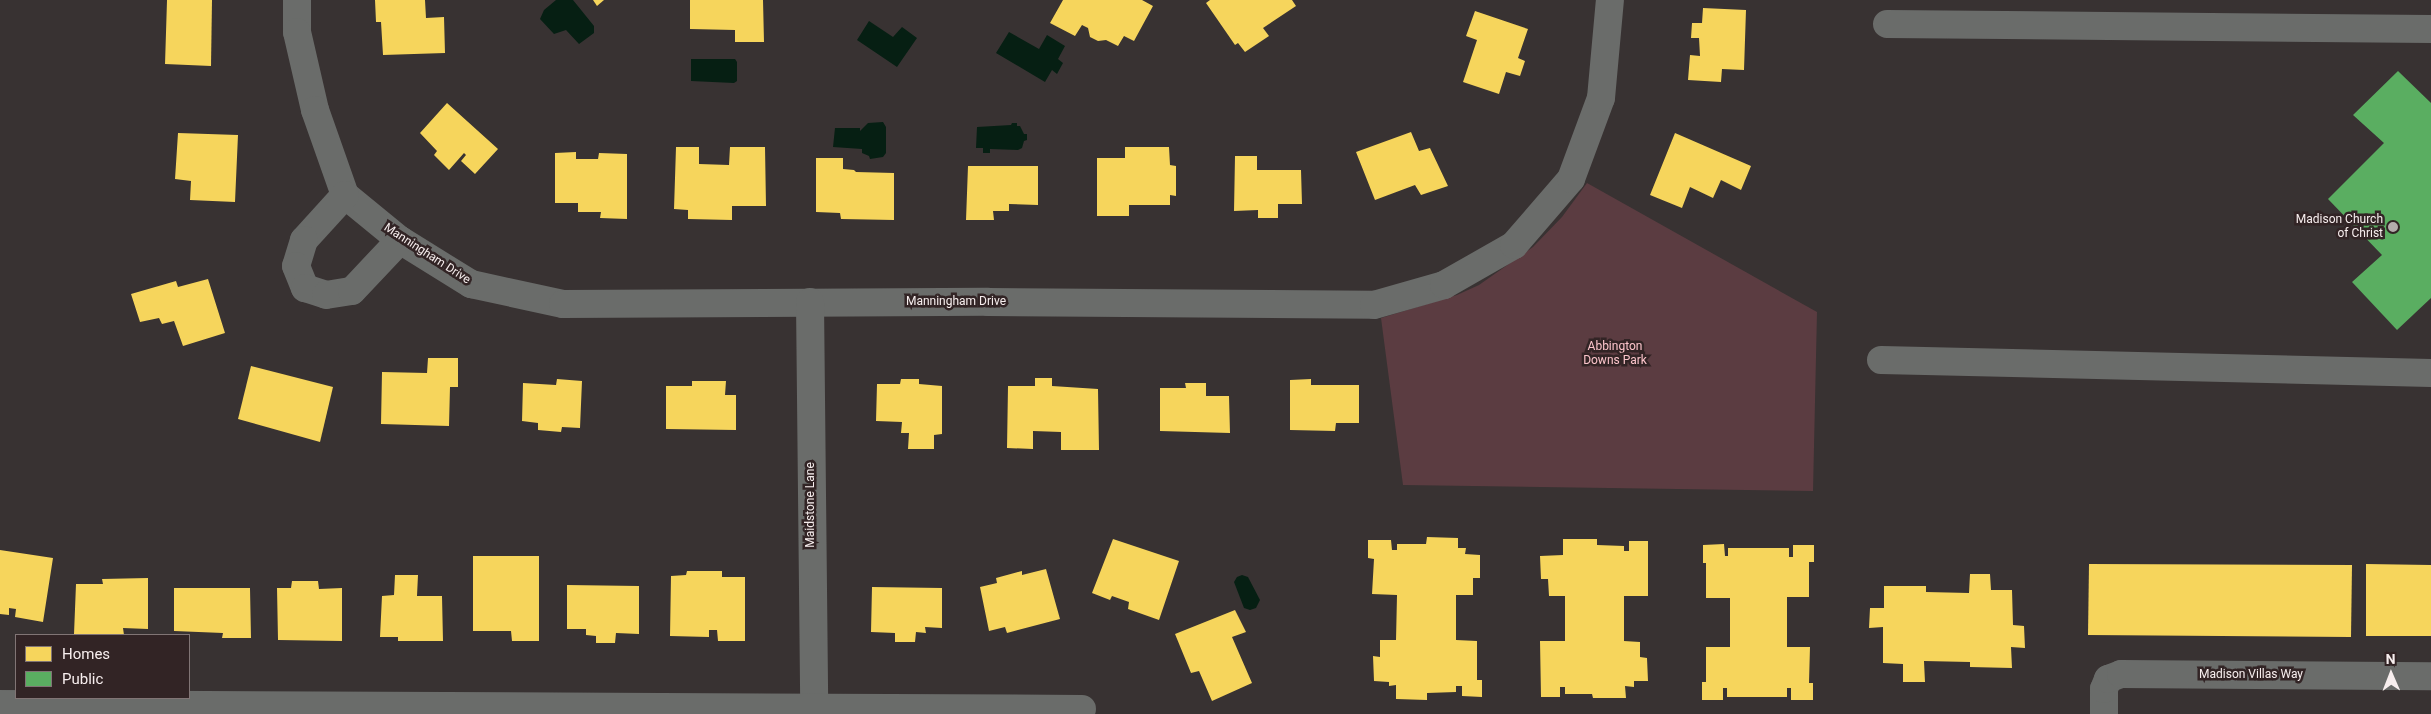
<!DOCTYPE html>
<html>
<head>
<meta charset="utf-8">
<style>
  body { margin:0 }
  #map { position:relative; width:2431px; height:714px; overflow:hidden; background:#383232; font-family:Roboto,sans-serif }
  div>[style] { position:absolute }
  .green>* { inset:0; background:#5b3c41 }
  .water>* { inset:0; background:#061f13 }
  .homes>* { inset:0; background:#f6d55c }
  .public>* { inset:0; background:#5aae61 }
  .minor>* { height:28px; margin:-14px; padding:0 14px; transform-origin:14px; border-radius:14px; background:#6a6c6a }
  .dots>* { width:14px; height:14px; translate:-50% -50%; box-sizing:border-box; border:2px solid #322425; border-radius:50% }
  span { translate:-50% -50%; white-space:nowrap; text-align:center; line-height:1.15; -webkit-text-stroke:5px #322425; paint-order:stroke }
  .poi-label { font-size:12px; color:#f7eeee }
  .right { translate:-100% -50%; text-align:right }
  .street-label { font-size:12px; color:#f7eeee }
  .park-label { font-size:12px; color:#fbc4ca }
  .legend { position:absolute; left:15px; top:634px; width:175px; height:65px; box-sizing:border-box; background:#322425; border:1px solid #817575; margin:0; padding:6px 9px; list-style:none; font-size:15px; color:#f7eeee }
  .legend li { display:flex; align-items:center; gap:10px; height:25px }
  .legend b { width:25px; border:1px solid #817575 }
  .north { position:absolute; left:2366px; top:649px; width:50px; height:50px; -webkit-text-stroke:4px #322425; paint-order:stroke; rotate:359deg; font-size:14px; font-weight:700; line-height:20px; text-align:center; color:#f7eeee }
  .north::after { content:''; display:block; margin:auto; width:18px; height:22px; background:#f7eeee; clip-path:polygon(50% 0,100% 100%,50% 72%,0 100%) }
</style>
</head>
<body>
<div id="map">
  <div class="green">
    <div style="clip-path:polygon(1587px 183px,1817px 312px,1813px 491px,1403px 485px,1381px 318px,1457px 295px,1479px 285px,1533px 247px,1562px 217px)"></div>
  </div>
  <div class="water">
    <div style="clip-path:polygon(556px 0,573px 0,594px 26px,594px 33px,579px 44px,566px 30px,554px 34px,540px 19px,544px 10px)"></div>
    <div style="clip-path:polygon(869px 21px,893px 37px,902px 27px,917px 38px,897px 67px,857px 40px)"></div>
    <div style="clip-path:polygon(1009px 32px,1039px 49px,1047px 35px,1065px 46px,1058px 59px,1063px 63px,1057px 74px,1052px 70px,1045px 82px,996px 53px)"></div>
    <div style="clip-path:polygon(691px 59px,735px 59px,737px 62px,737px 81px,734px 83px,691px 81px)"></div>
    <div style="clip-path:polygon(883px 122px,886px 127px,886px 153px,883px 157px,870px 159px,869px 156px,862px 153px,862px 149px,833px 147px,835px 128px,860px 128px,860px 131px,868px 123px)"></div>
    <div style="clip-path:polygon(1012px 123px,1017px 123px,1017px 126px,1020px 126px,1024px 134px,1027px 134px,1027px 140px,1024px 141px,1022px 148px,1018px 150px,990px 149px,990px 153px,983px 153px,983px 148px,976px 148px,977px 127px,1011px 125px)"></div>
    <div style="clip-path:polygon(1242px 575px,1248px 577px,1260px 600px,1256px 608px,1250px 610px,1244px 608px,1234px 582px,1237px 577px)"></div>
  </div>
  <div class="homes">
    <div style="clip-path:polygon(167px 0,212px 0,211px 66px,165px 64px)"></div>
    <div style="clip-path:polygon(375px 0,425px 0,426px 18px,444px 17px,445px 53px,383px 55px,381px 22px,376px 22px)"></div>
    <div style="clip-path:polygon(593px 0,604px 0,597px 6px)"></div>
    <div style="clip-path:polygon(690px 0,763px 0,764px 42px,735px 42px,735px 30px,690px 29px)"></div>
    <div style="clip-path:polygon(1063px 0,1142px 0,1153px 6px,1134px 41px,1124px 36px,1118px 46px,1106px 40px,1098px 41px,1090px 37px,1088px 28px,1082px 25px,1075px 36px,1050px 23px)"></div>
    <div style="clip-path:polygon(1210px 0,1292px 0,1296px 6px,1263px 28px,1269px 36px,1245px 52px,1238px 43px,1235px 45px,1206px 3px)"></div>
    <div style="clip-path:polygon(1703px 8px,1746px 10px,1744px 70px,1722px 69px,1721px 82px,1688px 80px,1690px 55px,1700px 56px,1699px 38px,1691px 38px,1692px 23px,1702px 23px)"></div>
    <div style="clip-path:polygon(1475px 11px,1528px 29px,1518px 58px,1525px 61px,1520px 76px,1506px 72px,1499px 94px,1463px 82px,1477px 40px,1466px 36px)"></div>
    <div style="clip-path:polygon(447px 103px,498px 149px,475px 174px,461px 161px,466px 155px,464px 153px,449px 170px,434px 155px,437px 151px,420px 133px)"></div>
    <div style="clip-path:polygon(1411px 132px,1419px 151px,1430px 148px,1448px 186px,1421px 195px,1415px 185px,1375px 200px,1356px 152px)"></div>
    <div style="clip-path:polygon(178px 133px,238px 135px,235px 202px,190px 200px,191px 181px,175px 179px)"></div>
    <div style="clip-path:polygon(1675px 133px,1751px 166px,1741px 190px,1721px 180px,1713px 198px,1690px 187px,1682px 208px,1650px 195px)"></div>
    <div style="clip-path:polygon(676px 147px,699px 147px,699px 164px,729px 165px,730px 147px,765px 147px,766px 206px,732px 206px,732px 220px,688px 219px,688px 210px,674px 209px)"></div>
    <div style="clip-path:polygon(1125px 147px,1169px 147px,1170px 165px,1176px 166px,1176px 196px,1170px 195px,1170px 205px,1129px 205px,1129px 216px,1097px 216px,1097px 158px,1125px 158px)"></div>
    <div style="clip-path:polygon(576px 152px,576px 159px,598px 159px,599px 153px,627px 154px,627px 219px,600px 218px,601px 212px,578px 212px,578px 203px,555px 203px,555px 153px)"></div>
    <div style="clip-path:polygon(1235px 156px,1257px 156px,1257px 170px,1301px 170px,1302px 204px,1278px 204px,1278px 218px,1258px 218px,1258px 210px,1234px 211px)"></div>
    <div style="clip-path:polygon(816px 158px,843px 158px,843px 169px,854px 170px,856px 172px,894px 173px,894px 220px,841px 219px,840px 213px,816px 212px)"></div>
    <div style="clip-path:polygon(968px 166px,1038px 166px,1038px 205px,1009px 204px,1009px 211px,993px 211px,994px 220px,966px 220px)"></div>
    <div style="clip-path:polygon(208px 279px,225px 333px,183px 346px,174px 321px,162px 324px,159px 318px,140px 322px,131px 294px,176px 281px,178px 287px)"></div>
    <div style="clip-path:polygon(428px 358px,458px 358px,458px 387px,450px 387px,449px 426px,381px 424px,382px 372px,427px 373px)"></div>
    <div style="clip-path:polygon(251px 366px,333px 387px,320px 442px,238px 419px)"></div>
    <div style="clip-path:polygon(1035px 378px,1052px 378px,1052px 386px,1098px 389px,1099px 450px,1061px 450px,1061px 432px,1033px 431px,1033px 449px,1007px 448px,1008px 386px,1035px 386px)"></div>
    <div style="clip-path:polygon(557px 379px,582px 381px,580px 428px,562px 427px,561px 432px,538px 430px,538px 423px,522px 421px,523px 383px,556px 385px)"></div>
    <div style="clip-path:polygon(901px 379px,919px 379px,919px 384px,942px 386px,942px 434px,934px 435px,934px 449px,908px 449px,909px 433px,901px 433px,902px 422px,876px 421px,877px 384px,900px 384px)"></div>
    <div style="clip-path:polygon(1311px 379px,1311px 385px,1359px 385px,1359px 423px,1336px 423px,1335px 431px,1290px 430px,1290px 380px)"></div>
    <div style="clip-path:polygon(692px 381px,726px 381px,725px 395px,736px 395px,736px 430px,666px 429px,666px 386px,692px 386px)"></div>
    <div style="clip-path:polygon(1185px 383px,1206px 383px,1206px 396px,1229px 396px,1230px 433px,1160px 431px,1160px 388px,1186px 388px)"></div>
    <div style="clip-path:polygon(1427px 537px,1458px 538px,1458px 548px,1466px 548px,1465px 554px,1480px 555px,1480px 578px,1473px 578px,1473px 595px,1456px 595px,1456px 640px,1477px 641px,1477px 680px,1482px 680px,1482px 697px,1462px 696px,1462px 686px,1456px 686px,1456px 692px,1427px 693px,1427px 700px,1396px 699px,1396px 685px,1389px 686px,1389px 682px,1374px 681px,1373px 656px,1380px 657px,1380px 640px,1396px 640px,1397px 595px,1372px 594px,1374px 559px,1368px 558px,1368px 540px,1391px 540px,1392px 550px,1397px 550px,1397px 544px,1426px 544px)"></div>
    <div style="clip-path:polygon(1113px 539px,1179px 561px,1159px 620px,1128px 609px,1129px 602px,1112px 596px,1110px 600px,1092px 593px)"></div>
    <div style="clip-path:polygon(1563px 539px,1597px 539px,1597px 545px,1624px 546px,1624px 551px,1629px 551px,1629px 541px,1648px 541px,1648px 596px,1624px 596px,1624px 641px,1640px 642px,1640px 657px,1647px 658px,1648px 681px,1634px 681px,1634px 687px,1625px 686px,1626px 698px,1593px 698px,1592px 694px,1565px 694px,1565px 687px,1560px 687px,1560px 697px,1541px 697px,1540px 641px,1565px 641px,1565px 596px,1549px 596px,1548px 579px,1541px 579px,1540px 556px,1563px 555px)"></div>
    <div style="clip-path:polygon(1724px 544px,1725px 556px,1728px 556px,1728px 548px,1789px 548px,1789px 557px,1793px 557px,1793px 545px,1814px 545px,1814px 562px,1809px 562px,1809px 597px,1787px 597px,1787px 647px,1810px 647px,1809px 683px,1813px 683px,1813px 700px,1791px 700px,1791px 688px,1787px 688px,1787px 697px,1727px 697px,1727px 688px,1723px 688px,1723px 700px,1702px 700px,1702px 682px,1706px 682px,1706px 647px,1730px 647px,1730px 598px,1706px 598px,1706px 563px,1703px 563px,1703px 545px)"></div>
    <div style="clip-path:polygon(0 550px,53px 558px,43px 622px,15px 617px,16px 609px,9px 608px,9px 615px,0 614px)"></div>
    <div style="clip-path:polygon(473px 556px,539px 556px,539px 641px,512px 641px,511px 631px,473px 631px)"></div>
    <div style="clip-path:polygon(2089px 564px,2352px 565px,2351px 637px,2088px 635px)"></div>
    <div style="clip-path:polygon(2366px 564px,2431px 565px,2431px 636px,2366px 636px)"></div>
    <div style="clip-path:polygon(1046px 569px,1060px 619px,1007px 633px,1005px 627px,989px 631px,980px 587px,997px 583px,996px 578px,1022px 571px,1022px 575px)"></div>
    <div style="clip-path:polygon(687px 571px,722px 571px,722px 577px,745px 577px,745px 641px,718px 641px,717px 630px,709px 630px,709px 637px,670px 636px,671px 576px,686px 575px)"></div>
    <div style="clip-path:polygon(1970px 574px,1990px 574px,1991px 590px,2012px 590px,2013px 625px,2024px 626px,2025px 648px,2011px 647px,2012px 668px,1970px 667px,1970px 662px,1924px 661px,1925px 682px,1903px 682px,1903px 664px,1883px 663px,1883px 627px,1869px 628px,1870px 608px,1884px 608px,1884px 586px,1926px 586px,1926px 592px,1969px 593px)"></div>
    <div style="clip-path:polygon(395px 575px,418px 575px,417px 596px,442px 596px,443px 641px,398px 641px,398px 637px,380px 637px,382px 596px,394px 595px)"></div>
    <div style="clip-path:polygon(148px 578px,148px 629px,123px 628px,124px 635px,74px 634px,76px 584px,103px 584px,102px 579px)"></div>
    <div style="clip-path:polygon(292px 581px,318px 581px,319px 589px,342px 588px,342px 641px,278px 640px,277px 588px,291px 588px)"></div>
    <div style="clip-path:polygon(567px 585px,639px 586px,639px 634px,616px 633px,615px 643px,596px 643px,596px 636px,586px 635px,586px 629px,567px 629px)"></div>
    <div style="clip-path:polygon(872px 587px,942px 588px,942px 628px,925px 627px,926px 633px,916px 632px,915px 642px,895px 642px,895px 633px,871px 632px)"></div>
    <div style="clip-path:polygon(174px 588px,250px 588px,251px 638px,222px 638px,223px 633px,174px 631px)"></div>
    <div style="clip-path:polygon(1235px 610px,1246px 632px,1232px 637px,1252px 683px,1212px 701px,1199px 671px,1191px 673px,1175px 634px)"></div>
  </div>
  <div class="public">
    <div style="clip-path:polygon(2398px 71px,2431px 103px,2431px 298px,2397px 330px,2352px 282px,2382px 255px,2328px 199px,2384px 143px,2353px 115px)"></div>
  </div>
  <div class="minor">
    <div style="left:297px;top:0;width:32px;rotate:90deg"></div>
    <div style="left:297px;top:32px;width:80px;rotate:77deg"></div>
    <div style="left:315px;top:110px;width:90px;rotate:70.6deg"></div>
    <div style="left:345px;top:195px;width:71px;rotate:39.3deg"></div>
    <div style="left:400px;top:240px;width:84px;rotate:31.8deg"></div>
    <div style="left:471px;top:284px;width:94px;rotate:12.3deg"></div>
    <div style="left:563px;top:304px;width:425px;rotate:-0.3deg"></div>
    <div style="left:988px;top:302px;width:386px;rotate:0.4deg"></div>
    <div style="left:1374px;top:305px;width:73px;rotate:-15.9deg"></div>
    <div style="left:1444px;top:285px;width:81px;rotate:-29.7deg"></div>
    <div style="left:1514px;top:245px;width:87px;rotate:-49.2deg"></div>
    <div style="left:1571px;top:179px;width:86px;rotate:-69.7deg"></div>
    <div style="left:1601px;top:98px;width:98px;rotate:-84.8deg"></div>
    <div style="left:1887px;top:24px;width:544px;rotate:0.53deg"></div>
    <div style="left:345px;top:195px;width:61px;rotate:132.3deg"></div>
    <div style="left:304px;top:240px;width:27px;rotate:107deg"></div>
    <div style="left:296px;top:266px;width:24px;rotate:68deg"></div>
    <div style="left:305px;top:288px;width:22px;rotate:18deg"></div>
    <div style="left:326px;top:295px;width:26px;rotate:-9deg"></div>
    <div style="left:352px;top:291px;width:70px;rotate:-46.7deg"></div>
    <div style="left:810px;top:302px;width:407px;rotate:89.4deg"></div>
    <div style="left:1881px;top:360px;width:550px;rotate:1.35deg"></div>
    <div style="left:0;top:704px;width:1082px;rotate:0.26deg"></div>
    <div style="left:2104px;top:714px;width:25px;rotate:-90deg"></div>
    <div style="left:2104px;top:689px;width:11px;rotate:-68deg"></div>
    <div style="left:2108px;top:679px;width:14px;rotate:-21deg"></div>
    <div style="left:2121px;top:674px;width:310px;rotate:0.4deg"></div>
  </div>
  <div class="dots">
    <div style="left:2393px;top:227px;background:#b4acac"></div>
  </div>
  <div class="poi-label">
    <span class="right" style="left:2383px;top:227px">Madison Church<br>of Christ</span>
  </div>
  <div class="street-label">
    <span style="left:427px;top:254px;rotate:33deg">Manningham Drive</span>
    <span style="left:956px;top:302px">Manningham Drive</span>
    <span style="left:811px;top:505px;rotate:-90deg">Maidstone Lane</span>
    <span style="left:2251px;top:675px">Madison Villas Way</span>
  </div>
  <div class="park-label">
    <span style="left:1615px;top:354px">Abbington<br>Downs Park</span>
  </div>
  <ul class="legend">
  <li><b style="height:14px;background:#f6d55c"></b>Homes</li>
  <li><b style="height:14px;background:#5aae61"></b>Public</li>
  </ul>
  <div class="north">N</div>
</div>
</body>
</html>
